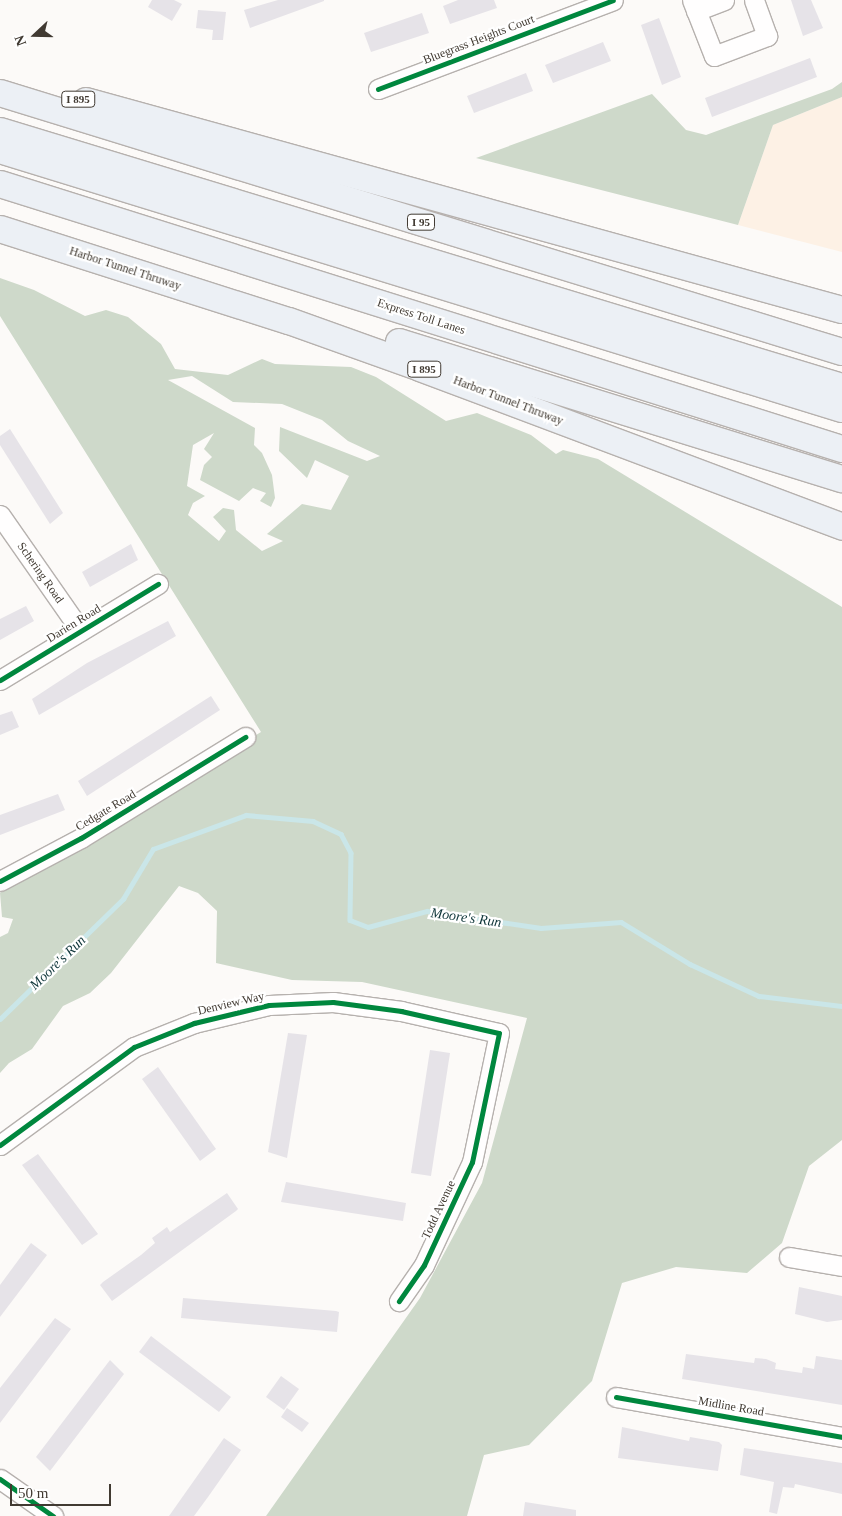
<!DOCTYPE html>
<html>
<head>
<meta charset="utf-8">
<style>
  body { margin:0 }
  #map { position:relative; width:842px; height:1516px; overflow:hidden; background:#fcfaf8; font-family:"Times New Roman",serif }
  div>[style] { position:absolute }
  .built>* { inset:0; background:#fdf1e5 }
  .forest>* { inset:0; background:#ced9ca }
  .stream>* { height:4.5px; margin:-2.25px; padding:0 2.25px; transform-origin:2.25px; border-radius:2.25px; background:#cae6e8 }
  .building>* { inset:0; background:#e6e3e8 }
  .roads { filter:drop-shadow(1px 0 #b6b1ae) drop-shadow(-1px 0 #b6b1ae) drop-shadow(0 1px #b6b1ae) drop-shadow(0 -1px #b6b1ae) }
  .minor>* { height:19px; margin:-9.5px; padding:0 9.5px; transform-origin:9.5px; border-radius:9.5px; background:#fffefe }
  .highway>* { height:26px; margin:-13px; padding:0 13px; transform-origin:13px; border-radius:13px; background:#ecf0f5 }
  .cycleway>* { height:5px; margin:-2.5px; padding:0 2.5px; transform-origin:2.5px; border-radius:2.5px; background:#00873e }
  span { translate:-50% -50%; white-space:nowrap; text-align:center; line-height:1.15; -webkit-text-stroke:4.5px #fff; paint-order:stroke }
  .shield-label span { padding:1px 4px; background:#fff; border:1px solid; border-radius:4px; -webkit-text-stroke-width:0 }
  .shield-label { font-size:11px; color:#413a32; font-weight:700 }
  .street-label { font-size:12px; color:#413a32 }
  .water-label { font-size:14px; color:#0f363a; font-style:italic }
  .north { position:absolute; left:10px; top:10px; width:50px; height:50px; -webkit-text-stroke:4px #fff; paint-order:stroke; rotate:249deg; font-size:14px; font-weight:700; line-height:20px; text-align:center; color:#413a32 }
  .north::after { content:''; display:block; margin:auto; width:18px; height:22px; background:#413a32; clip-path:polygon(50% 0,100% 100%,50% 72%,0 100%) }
  .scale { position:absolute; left:10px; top:1484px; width:101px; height:22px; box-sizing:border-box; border:2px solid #413a32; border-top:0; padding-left:6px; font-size:15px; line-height:18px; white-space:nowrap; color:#413a32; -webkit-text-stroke:4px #fff; paint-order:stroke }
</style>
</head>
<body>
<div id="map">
  <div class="built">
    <div style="clip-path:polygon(842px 97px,842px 252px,738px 225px,773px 125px)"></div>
  </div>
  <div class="forest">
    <div style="clip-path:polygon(842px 82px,842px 97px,773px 125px,738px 225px,476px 158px,652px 94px,686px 130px,706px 135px,832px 89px)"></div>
    <div style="clip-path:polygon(evenodd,0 278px,34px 290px,85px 316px,106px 310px,128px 317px,161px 344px,175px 369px,228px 375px,262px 359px,275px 364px,351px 367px,376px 377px,446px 421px,477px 413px,531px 435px,556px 454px,563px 450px,598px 459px,842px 607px,842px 1140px,809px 1166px,782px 1243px,747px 1273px,676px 1267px,622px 1283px,592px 1381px,529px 1445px,484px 1455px,467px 1516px,266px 1516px,420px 1298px,482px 1183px,527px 1018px,362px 982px,292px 980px,216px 963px,217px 911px,198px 893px,179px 886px,111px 973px,90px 993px,63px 1006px,32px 1049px,9px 1063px,0 1073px,0 937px,8px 933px,13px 919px,2px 917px,0 893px,261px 732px,0 316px,0 278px,192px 376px,233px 402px,282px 404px,322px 420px,348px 441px,380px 456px,367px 461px,280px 427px,279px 451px,307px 478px,315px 460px,349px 476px,331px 510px,302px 504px,267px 534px,283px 541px,262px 551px,236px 530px,234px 510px,223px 508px,213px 517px,226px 531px,219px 541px,188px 515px,193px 503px,205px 496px,187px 486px,193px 445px,214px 433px,204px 449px,212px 457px,204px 465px,200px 480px,239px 501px,253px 488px,266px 493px,260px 501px,271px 507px,275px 498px,272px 475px,262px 453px,254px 445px,255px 428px,168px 380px,192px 376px)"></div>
  </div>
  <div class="stream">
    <div style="left:0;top:1019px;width:172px;rotate:-44.3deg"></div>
    <div style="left:123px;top:899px;width:58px;rotate:-59deg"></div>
    <div style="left:153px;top:849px;width:99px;rotate:-20.1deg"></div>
    <div style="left:246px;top:815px;width:67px;rotate:5.1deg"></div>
    <div style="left:313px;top:821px;width:31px;rotate:25deg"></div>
    <div style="left:341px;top:834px;width:21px;rotate:62deg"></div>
    <div style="left:351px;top:853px;width:67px;rotate:90.9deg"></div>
    <div style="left:350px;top:920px;width:19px;rotate:21deg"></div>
    <div style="left:368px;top:927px;width:61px;rotate:-15.2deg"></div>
    <div style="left:427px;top:911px;width:115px;rotate:8.5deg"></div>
    <div style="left:541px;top:928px;width:80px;rotate:-4.3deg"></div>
    <div style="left:621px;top:922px;width:81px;rotate:31.3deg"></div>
    <div style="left:690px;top:964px;width:76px;rotate:24.9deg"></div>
    <div style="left:759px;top:996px;width:84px;rotate:6.9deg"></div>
  </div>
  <div class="building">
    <div style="clip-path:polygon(152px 0,174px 0,182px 4px,172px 21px,148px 7px)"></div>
    <div style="clip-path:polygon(278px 0,324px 0,324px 1px,250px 28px,244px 10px)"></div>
    <div style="clip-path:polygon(458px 0,494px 0,497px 8px,450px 24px,443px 6px)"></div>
    <div style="clip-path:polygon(791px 0,811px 0,823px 28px,803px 36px)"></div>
    <div style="clip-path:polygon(198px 10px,226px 12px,223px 40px,212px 40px,213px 30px,196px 28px)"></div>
    <div style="clip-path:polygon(422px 13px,429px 33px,371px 52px,364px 33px)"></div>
    <div style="clip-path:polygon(659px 18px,681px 77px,662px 85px,641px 25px)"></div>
    <div style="clip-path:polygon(603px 42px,611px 61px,553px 83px,545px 65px)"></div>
    <div style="clip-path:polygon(810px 58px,817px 77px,712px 117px,705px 98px)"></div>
    <div style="clip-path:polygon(526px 73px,533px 91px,474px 113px,467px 96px)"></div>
    <div style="clip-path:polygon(10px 429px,63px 513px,50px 524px,0 445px,0 436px)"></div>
    <div style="clip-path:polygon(131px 544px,138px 560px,90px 587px,82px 572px)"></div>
    <div style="clip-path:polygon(26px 606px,34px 621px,0 640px,0 619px)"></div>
    <div style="clip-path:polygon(168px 621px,176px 636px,39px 715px,32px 699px,87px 663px)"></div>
    <div style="clip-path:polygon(211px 696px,220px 710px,87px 796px,78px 781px)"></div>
    <div style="clip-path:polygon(12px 711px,19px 727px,0 735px,0 715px)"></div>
    <div style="clip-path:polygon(58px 794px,65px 810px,0 835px,0 815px)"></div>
    <div style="clip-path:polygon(288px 1033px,307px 1035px,287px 1158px,268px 1152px)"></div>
    <div style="clip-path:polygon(430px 1050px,450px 1053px,431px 1176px,411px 1173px)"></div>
    <div style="clip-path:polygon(158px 1067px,216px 1149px,200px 1161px,142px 1079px)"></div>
    <div style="clip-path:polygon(38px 1154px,98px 1234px,82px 1245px,22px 1165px)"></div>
    <div style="clip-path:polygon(286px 1182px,406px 1203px,403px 1221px,281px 1202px)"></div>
    <div style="clip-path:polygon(227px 1193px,238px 1209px,236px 1211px,112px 1301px,100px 1285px,103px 1282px,141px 1255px,155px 1243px,152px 1238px,167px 1227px,170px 1232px)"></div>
    <div style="clip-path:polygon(31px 1243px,47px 1255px,0 1317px,0 1285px)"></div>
    <div style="clip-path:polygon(799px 1287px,842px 1296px,842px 1320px,827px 1322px,795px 1314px)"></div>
    <div style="clip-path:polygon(183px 1298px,336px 1311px,339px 1312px,337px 1332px,181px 1318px)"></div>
    <div style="clip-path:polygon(55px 1318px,71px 1329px,0 1423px,0 1388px)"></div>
    <div style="clip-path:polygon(151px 1336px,231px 1397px,219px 1412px,139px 1352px)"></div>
    <div style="clip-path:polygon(686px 1354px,754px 1363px,755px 1358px,766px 1359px,776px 1363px,775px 1369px,802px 1373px,803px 1367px,814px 1369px,816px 1356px,842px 1360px,842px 1405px,682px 1379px)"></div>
    <div style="clip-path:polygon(110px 1360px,124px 1374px,50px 1471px,36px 1457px)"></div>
    <div style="clip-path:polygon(281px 1376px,299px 1389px,284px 1410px,266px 1397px)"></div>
    <div style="clip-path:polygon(287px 1408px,309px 1423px,302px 1432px,281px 1417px)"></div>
    <div style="clip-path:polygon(622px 1427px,689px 1441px,690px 1437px,719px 1442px,722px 1445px,718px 1471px,618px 1458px)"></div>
    <div style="clip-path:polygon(224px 1438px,241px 1450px,208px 1497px,194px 1516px,169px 1516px)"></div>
    <div style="clip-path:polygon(744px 1448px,842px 1463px,842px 1494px,795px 1484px,794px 1488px,783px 1487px,777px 1514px,769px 1512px,774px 1482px,740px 1475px)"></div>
    <div style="clip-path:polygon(525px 1502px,576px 1510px,576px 1516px,523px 1516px)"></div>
  </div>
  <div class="roads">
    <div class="minor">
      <div style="left:692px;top:0;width:60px;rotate:68.6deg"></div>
      <div style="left:714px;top:56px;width:57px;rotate:-20.7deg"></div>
      <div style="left:767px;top:36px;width:38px;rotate:-110deg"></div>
      <div style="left:696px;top:11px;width:30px;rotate:-21deg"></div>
      <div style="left:378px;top:89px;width:251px;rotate:-20.7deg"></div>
      <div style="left:0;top:515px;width:141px;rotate:55.1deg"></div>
      <div style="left:0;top:680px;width:185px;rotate:-31.3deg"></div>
      <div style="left:0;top:881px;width:92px;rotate:-28deg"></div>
      <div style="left:81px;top:838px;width:193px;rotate:-31.6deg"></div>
      <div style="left:0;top:1145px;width:166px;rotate:-36.2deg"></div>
      <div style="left:134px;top:1047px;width:65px;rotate:-21.8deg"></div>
      <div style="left:194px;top:1023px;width:77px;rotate:-13.5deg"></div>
      <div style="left:269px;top:1005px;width:64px;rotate:-2.7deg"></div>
      <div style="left:333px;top:1002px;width:69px;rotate:7.5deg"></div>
      <div style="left:401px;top:1011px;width:100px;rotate:12.7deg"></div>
      <div style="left:499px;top:1033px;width:132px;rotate:101.8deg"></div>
      <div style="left:472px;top:1162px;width:114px;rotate:115deg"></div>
      <div style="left:424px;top:1265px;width:44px;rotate:124.8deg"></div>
      <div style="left:789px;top:1257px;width:54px;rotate:9.6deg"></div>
      <div style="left:616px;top:1397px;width:230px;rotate:10deg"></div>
      <div style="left:0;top:1479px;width:65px;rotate:34.9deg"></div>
    </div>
    <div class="highway">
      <div style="left:0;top:93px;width:881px;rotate:17.1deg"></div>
      <div style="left:86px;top:101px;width:784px;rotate:15.45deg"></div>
      <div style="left:0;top:131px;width:880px;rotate:16.91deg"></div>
      <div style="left:0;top:150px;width:881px;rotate:17.1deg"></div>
      <div style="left:0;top:184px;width:883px;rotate:17.47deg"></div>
      <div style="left:0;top:229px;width:303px;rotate:17.7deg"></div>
      <div style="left:289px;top:321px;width:139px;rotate:19.7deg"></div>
      <div style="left:420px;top:368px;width:451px;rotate:20.6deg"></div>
      <div style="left:399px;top:342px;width:464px;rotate:17.2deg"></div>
    </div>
  </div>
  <div class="cycleway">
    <div style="left:378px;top:89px;width:251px;rotate:-20.7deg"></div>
    <div style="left:0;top:680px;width:185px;rotate:-31.3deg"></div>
    <div style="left:0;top:881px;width:92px;rotate:-28deg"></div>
    <div style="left:81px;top:838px;width:193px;rotate:-31.6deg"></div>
    <div style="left:0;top:1145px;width:166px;rotate:-36.2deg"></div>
    <div style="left:134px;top:1047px;width:65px;rotate:-21.8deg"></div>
    <div style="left:194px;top:1023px;width:77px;rotate:-13.5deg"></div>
    <div style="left:269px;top:1005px;width:64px;rotate:-2.7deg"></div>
    <div style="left:333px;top:1002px;width:69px;rotate:7.5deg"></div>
    <div style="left:401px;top:1011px;width:100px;rotate:12.7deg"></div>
    <div style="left:499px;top:1033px;width:132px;rotate:101.8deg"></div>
    <div style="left:472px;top:1162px;width:114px;rotate:115deg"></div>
    <div style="left:424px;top:1265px;width:44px;rotate:124.8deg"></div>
    <div style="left:616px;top:1397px;width:230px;rotate:10deg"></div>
    <div style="left:0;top:1479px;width:65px;rotate:34.9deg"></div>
  </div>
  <div class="shield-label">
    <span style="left:78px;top:99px">I 895</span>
    <span style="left:421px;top:222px">I 95</span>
    <span style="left:424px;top:369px">I 895</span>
  </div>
  <div class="street-label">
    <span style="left:479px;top:40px;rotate:-21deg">Bluegrass Heights Court</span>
    <span style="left:125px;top:269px;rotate:18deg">Harbor Tunnel Thruway</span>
    <span style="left:421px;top:317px;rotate:18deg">Express Toll Lanes</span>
    <span style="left:508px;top:401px;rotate:21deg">Harbor Tunnel Thruway</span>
    <span style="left:40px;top:573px;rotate:55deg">Schering Road</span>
    <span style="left:74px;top:624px;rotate:-32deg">Darien Road</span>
    <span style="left:106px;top:811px;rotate:-31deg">Cedgate Road</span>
    <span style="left:231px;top:1004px;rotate:-13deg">Denview Way</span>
    <span style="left:439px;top:1210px;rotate:-65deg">Todd Avenue</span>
    <span style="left:731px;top:1407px;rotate:10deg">Midline Road</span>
  </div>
  <div class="water-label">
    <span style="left:466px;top:918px;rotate:8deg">Moore's Run</span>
    <span style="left:58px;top:963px;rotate:-44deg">Moore's Run</span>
  </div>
  <div class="north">N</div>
  <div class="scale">50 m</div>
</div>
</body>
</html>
